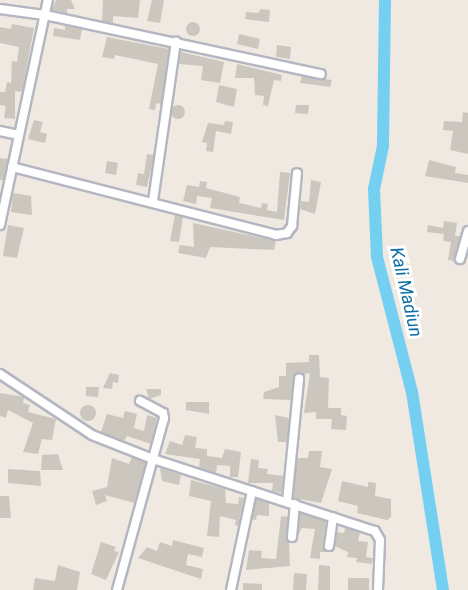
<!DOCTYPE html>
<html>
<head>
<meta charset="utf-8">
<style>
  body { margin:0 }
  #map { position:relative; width:468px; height:590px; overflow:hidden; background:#efe9e1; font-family:Roboto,sans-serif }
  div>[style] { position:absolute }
  .river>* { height:12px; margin:-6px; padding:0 6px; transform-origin:6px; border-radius:6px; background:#75cff0 }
  .building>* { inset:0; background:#cbc7bf }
  .round { border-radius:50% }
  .roads { filter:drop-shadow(2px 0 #b4b7c1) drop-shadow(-2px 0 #b4b7c1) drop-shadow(0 2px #b4b7c1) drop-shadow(0 -2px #b4b7c1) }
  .street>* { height:8px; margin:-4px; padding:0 4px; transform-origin:4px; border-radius:4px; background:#fff }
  span { translate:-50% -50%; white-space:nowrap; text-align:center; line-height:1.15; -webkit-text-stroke:6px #fff; paint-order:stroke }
  .water-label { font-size:18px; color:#0d6fa3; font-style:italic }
</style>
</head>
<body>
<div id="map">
  <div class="river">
    <div style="left:385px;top:0;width:146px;rotate:90.8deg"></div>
    <div style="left:383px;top:146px;width:44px;rotate:101.8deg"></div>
    <div style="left:374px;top:189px;width:68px;rotate:87.5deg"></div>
    <div style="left:377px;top:257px;width:139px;rotate:75.5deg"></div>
    <div style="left:412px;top:392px;width:200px;rotate:81.1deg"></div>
  </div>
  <div class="building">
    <div style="clip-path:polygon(56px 0,71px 0,75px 9px,67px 9px,67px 13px,52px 10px)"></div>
    <div style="clip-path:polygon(103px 0,140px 0,138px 18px,113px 16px,113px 23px,102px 21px)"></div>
    <div style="clip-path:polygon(152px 0,164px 0,160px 23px,147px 21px)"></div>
    <div style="clip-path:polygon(260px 9px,270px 10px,269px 22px,245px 19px,246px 12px,259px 13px)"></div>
    <div class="round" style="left:186px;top:22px;width:14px;height:14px"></div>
    <div style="clip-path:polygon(12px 24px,34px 28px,22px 92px,15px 91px,15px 119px,4px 118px,6px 106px,0 105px,0 92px,5px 92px,7px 82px,11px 83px,12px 61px,17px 62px,19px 47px,0 43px,0 27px,11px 29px)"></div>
    <div style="clip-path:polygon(65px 26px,82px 29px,80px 40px,53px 36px,54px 28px,65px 30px)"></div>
    <div style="clip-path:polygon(239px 34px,260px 39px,258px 49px,237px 44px)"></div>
    <div style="clip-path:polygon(107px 37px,169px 49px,161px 104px,156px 103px,155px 110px,149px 109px,158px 64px,115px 55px,114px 59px,102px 57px)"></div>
    <div style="clip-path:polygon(277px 45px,291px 47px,290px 59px,276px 57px)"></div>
    <div style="clip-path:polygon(181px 52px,224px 62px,220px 83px,201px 80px,203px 66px,179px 64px)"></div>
    <div style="clip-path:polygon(237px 64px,282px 75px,281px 81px,274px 80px,268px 106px,263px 105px,264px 96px,255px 95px,254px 78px,235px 78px)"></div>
    <div style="clip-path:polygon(302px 76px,332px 80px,330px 87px,300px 83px)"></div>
    <div style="clip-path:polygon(219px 85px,237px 89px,234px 107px,216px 102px)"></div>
    <div class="round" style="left:171px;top:105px;width:14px;height:14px"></div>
    <div style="clip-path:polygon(296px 105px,309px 105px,308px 114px,295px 113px)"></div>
    <div style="clip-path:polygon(463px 112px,468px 113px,468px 154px,450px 150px,453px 131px,443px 130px,444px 121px,462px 122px)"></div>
    <div style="clip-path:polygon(34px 120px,43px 122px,40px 132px,47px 134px,45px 143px,28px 139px)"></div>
    <div style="clip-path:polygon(225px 121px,233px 122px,231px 134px,216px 131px,213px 152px,206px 151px,207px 143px,202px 142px,208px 123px,224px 125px)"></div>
    <div style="clip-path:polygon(147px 154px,154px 155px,147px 187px,136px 185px,138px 173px,144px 174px)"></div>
    <div style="clip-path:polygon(0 158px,8px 159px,3px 180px,0 180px)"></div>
    <div style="clip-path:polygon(429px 160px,456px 167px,455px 173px,468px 175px,468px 183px,425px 176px)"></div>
    <div style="clip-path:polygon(107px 161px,118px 163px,116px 175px,105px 173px)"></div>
    <div style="clip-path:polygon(280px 172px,290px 173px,284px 220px,210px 208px,212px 198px,197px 196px,196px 204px,183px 201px,187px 185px,199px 187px,200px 181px,207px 182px,206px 188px,240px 197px,239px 203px,261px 208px,262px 203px,268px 204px,267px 210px,277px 212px)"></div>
    <div style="clip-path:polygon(311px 180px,321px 182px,315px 214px,300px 209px,301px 201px,309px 202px)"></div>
    <div style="clip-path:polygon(13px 193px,31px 196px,32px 215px,11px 212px)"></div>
    <div style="clip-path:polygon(175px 215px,183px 217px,179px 242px,170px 241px)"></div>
    <div style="clip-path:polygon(444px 221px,457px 223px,455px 236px,460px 236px,454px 261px,448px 260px,451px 242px,443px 241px,444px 234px,427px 232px,428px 225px,443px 228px)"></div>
    <div style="clip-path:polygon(193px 223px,276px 241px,274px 250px,210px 247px,206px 258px,178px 253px,180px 245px,194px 247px)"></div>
    <div style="clip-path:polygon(8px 225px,24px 228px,17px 258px,3px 256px)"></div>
    <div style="clip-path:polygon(309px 355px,319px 355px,320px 377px,329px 378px,328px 408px,341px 408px,341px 415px,347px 416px,346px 430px,331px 429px,332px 419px,316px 419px,316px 412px,304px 413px,310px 373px,294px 376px,291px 400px,263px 399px,264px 392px,279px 387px,279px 376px,286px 376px,286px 363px,309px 362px)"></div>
    <div style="clip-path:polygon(110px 373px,119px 375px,118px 383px,113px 382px,112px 389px,103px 388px)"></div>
    <div style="clip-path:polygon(86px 387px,99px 387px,98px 397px,86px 396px)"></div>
    <div style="clip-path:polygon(146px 389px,161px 389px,161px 395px,149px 399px)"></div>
    <div style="clip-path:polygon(0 393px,24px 397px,23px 403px,30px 405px,28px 412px,56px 419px,52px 440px,42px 439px,38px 454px,23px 452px,33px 423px,8px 410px,6px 418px,0 416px)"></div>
    <div style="clip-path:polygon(186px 402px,209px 402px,209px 414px,186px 410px)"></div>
    <div class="round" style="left:80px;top:405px;width:16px;height:16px"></div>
    <div style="clip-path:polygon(125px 411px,137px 414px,134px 428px,144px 431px,147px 415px,157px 418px,151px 444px,127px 436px,124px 441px,101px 432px,107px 414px,123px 418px)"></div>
    <div style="clip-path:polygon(275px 415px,289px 418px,287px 442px,278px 442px)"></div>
    <div style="clip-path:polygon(185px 435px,197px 437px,195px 448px,207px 449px,207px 456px,222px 458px,225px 449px,241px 452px,238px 477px,230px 477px,230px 466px,217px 465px,216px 473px,199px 468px,200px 459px,165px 454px,170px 441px,182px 445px)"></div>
    <div style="clip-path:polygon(309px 451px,322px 451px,320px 467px,332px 469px,321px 503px,293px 498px,297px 458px,308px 458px)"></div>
    <div style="clip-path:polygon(58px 454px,63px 470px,41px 470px,42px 455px)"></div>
    <div style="clip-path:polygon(132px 457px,146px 463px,134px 503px,105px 495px,107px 501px,96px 505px,92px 491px,107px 487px,112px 458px,129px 464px)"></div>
    <div style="clip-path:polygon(251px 459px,259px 460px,258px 468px,268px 469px,267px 474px,284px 476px,282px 493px,272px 491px,273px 483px,248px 483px)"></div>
    <div style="clip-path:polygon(160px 468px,181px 475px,179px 485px,162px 481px)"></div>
    <div style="clip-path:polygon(8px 469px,40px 471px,41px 486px,8px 483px)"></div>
    <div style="clip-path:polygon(191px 480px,225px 489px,226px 503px,238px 504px,239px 497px,244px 498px,238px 526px,235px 525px,236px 520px,220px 516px,219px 537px,207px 536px,211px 501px,189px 496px)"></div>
    <div style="clip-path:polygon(342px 481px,368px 487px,368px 482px,376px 483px,375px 496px,391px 499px,391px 517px,387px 520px,357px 513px,358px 506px,338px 501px)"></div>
    <div style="clip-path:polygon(0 496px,9px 496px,11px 518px,0 518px)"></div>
    <div style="clip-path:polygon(256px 499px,269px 503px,269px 516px,257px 515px,256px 520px,252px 519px)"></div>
    <div style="clip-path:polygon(300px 513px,326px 521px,323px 546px,326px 552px,320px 552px,320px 559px,310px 558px,315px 529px,302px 528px,298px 535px)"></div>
    <div style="clip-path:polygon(281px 516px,288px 517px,290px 566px,246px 570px,249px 550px,262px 551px,261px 558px,276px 559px)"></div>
    <div style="clip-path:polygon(345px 528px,360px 532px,358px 541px,368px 542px,366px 557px,373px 558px,372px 564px,356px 562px,357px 558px,347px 557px,348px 552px,335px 546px,337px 532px,344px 533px)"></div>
    <div style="clip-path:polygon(173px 540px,204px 548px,202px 557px,188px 554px,186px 565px,203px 569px,201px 579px,138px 558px,147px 547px,157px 551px,160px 542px,172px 546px)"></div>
    <div style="clip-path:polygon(101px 542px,116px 547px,114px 551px,119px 552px,106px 580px,91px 574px)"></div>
    <div style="clip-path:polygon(58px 565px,80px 572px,77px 590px,33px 590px,35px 578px,55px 581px)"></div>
    <div style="clip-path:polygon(319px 565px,330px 566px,330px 590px,318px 590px)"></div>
    <div style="clip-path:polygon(294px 573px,307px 574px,306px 590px,293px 590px)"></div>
    <div style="clip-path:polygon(348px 578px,369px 578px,369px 590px,348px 590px)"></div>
    <div style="clip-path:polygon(243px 583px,262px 584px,262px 590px,243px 590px)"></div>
  </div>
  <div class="roads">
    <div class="street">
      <div style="left:0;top:9px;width:45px;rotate:7.6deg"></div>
      <div style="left:45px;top:15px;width:282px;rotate:12.1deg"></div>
      <div style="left:0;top:131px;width:19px;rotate:12deg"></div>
      <div style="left:12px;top:167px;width:273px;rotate:14.4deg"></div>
      <div style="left:276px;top:235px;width:11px;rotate:-10deg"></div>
      <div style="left:287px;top:233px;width:9px;rotate:-54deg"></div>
      <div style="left:292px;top:226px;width:53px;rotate:-84.6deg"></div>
      <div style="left:153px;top:201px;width:161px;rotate:-81.8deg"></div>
      <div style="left:0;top:225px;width:230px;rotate:-78deg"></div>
      <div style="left:460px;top:259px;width:29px;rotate:-74deg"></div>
      <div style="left:0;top:374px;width:110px;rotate:33.5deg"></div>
      <div style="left:92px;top:435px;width:66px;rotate:21.5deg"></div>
      <div style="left:153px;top:459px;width:233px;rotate:18deg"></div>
      <div style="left:375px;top:531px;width:10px;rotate:61deg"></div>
      <div style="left:380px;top:540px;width:50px;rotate:92.3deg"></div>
      <div style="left:287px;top:502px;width:124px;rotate:-84.4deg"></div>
      <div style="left:292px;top:537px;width:33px;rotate:-85deg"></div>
      <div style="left:329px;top:546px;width:29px;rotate:-82deg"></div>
      <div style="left:117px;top:590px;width:178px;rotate:-74.7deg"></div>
      <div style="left:164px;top:418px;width:5px;rotate:-101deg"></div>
      <div style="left:163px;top:413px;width:26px;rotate:-152deg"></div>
      <div style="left:231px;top:590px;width:101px;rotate:-78deg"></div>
    </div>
  </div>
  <div class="water-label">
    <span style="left:406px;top:292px;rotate:77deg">Kali Madiun</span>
  </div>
</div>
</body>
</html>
